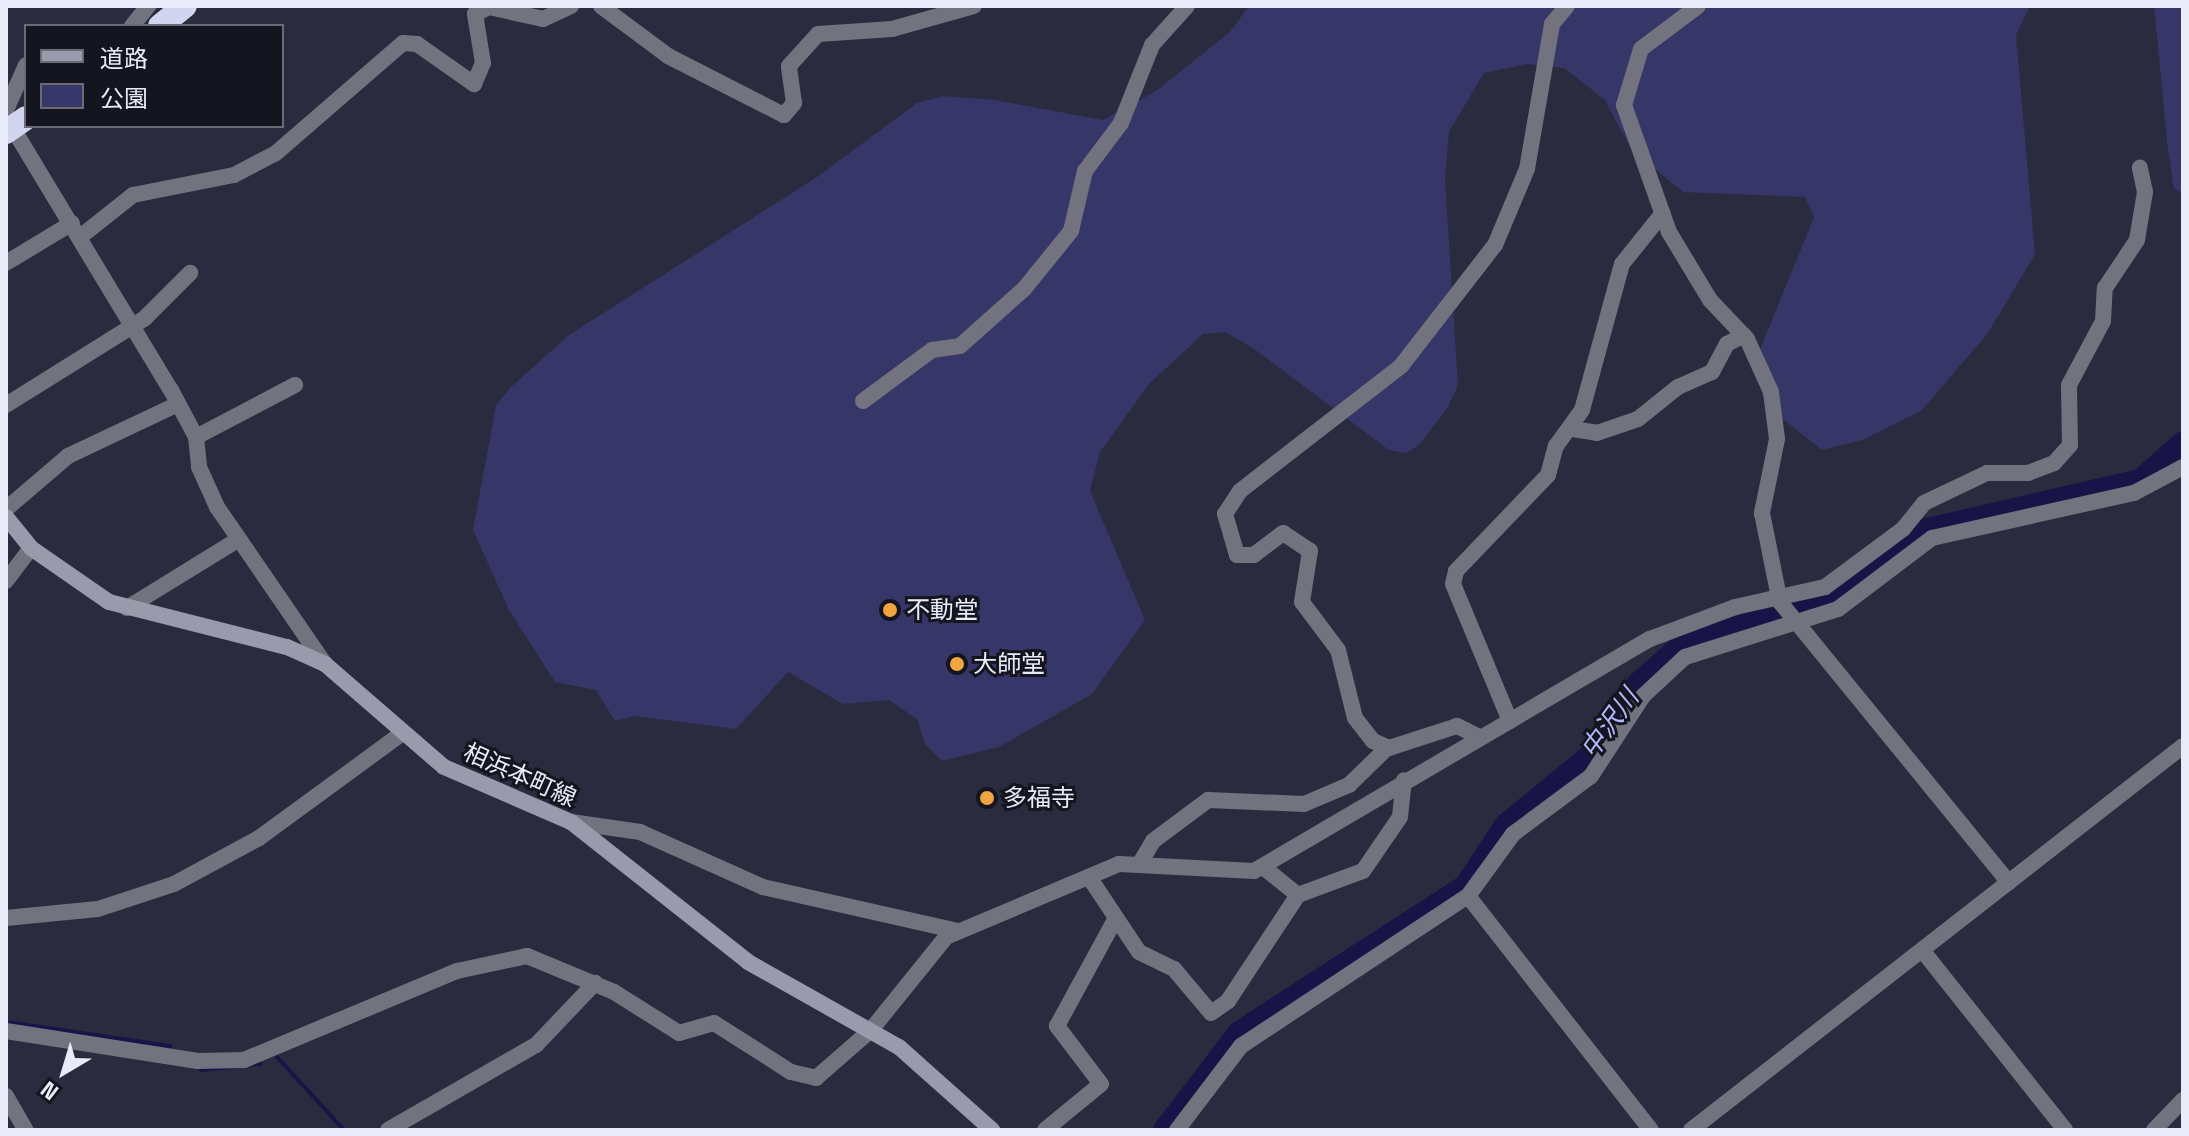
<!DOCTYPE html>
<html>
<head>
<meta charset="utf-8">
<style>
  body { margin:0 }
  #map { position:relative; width:2189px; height:1136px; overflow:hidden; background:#2a2b3f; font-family:"Space Grotesk","Noto Sans JP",sans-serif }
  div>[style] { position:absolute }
  .green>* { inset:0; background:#363668 }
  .stream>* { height:4px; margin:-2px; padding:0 2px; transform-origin:2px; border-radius:2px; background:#191448 }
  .river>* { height:22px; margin:-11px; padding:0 11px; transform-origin:11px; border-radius:11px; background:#191448 }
  .street>* { height:16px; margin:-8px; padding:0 8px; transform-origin:8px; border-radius:8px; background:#72737e }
  .secondary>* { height:16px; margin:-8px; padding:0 8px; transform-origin:8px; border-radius:8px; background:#999bac }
  .highway>* { height:24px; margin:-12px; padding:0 12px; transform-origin:12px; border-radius:12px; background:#d2d5ef }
  .highway-bridge>* { height:24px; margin:-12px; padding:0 12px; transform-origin:12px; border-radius:12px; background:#d2d5ef }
  .dots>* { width:22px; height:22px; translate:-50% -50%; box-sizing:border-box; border:4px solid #14151e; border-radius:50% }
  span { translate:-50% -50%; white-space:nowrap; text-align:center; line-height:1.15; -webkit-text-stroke:6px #14151e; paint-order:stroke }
  .poi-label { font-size:24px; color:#e9ebf8 }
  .left { translate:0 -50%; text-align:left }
  .street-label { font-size:24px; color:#e9ebf8 }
  .water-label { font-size:26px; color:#b3b7fc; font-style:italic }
  .frame { position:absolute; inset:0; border:8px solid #e9ebf8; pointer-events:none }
  .legend { position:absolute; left:24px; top:24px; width:260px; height:104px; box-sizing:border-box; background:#14151e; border:2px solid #696b75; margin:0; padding:10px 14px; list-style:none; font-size:24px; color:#e9ebf8 }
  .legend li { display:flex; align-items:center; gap:16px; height:40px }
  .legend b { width:40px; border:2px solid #696b75 }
  .north { position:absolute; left:24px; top:1032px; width:80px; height:80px; -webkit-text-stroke:6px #14151e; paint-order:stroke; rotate:218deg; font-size:22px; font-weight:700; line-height:32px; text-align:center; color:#e9ebf8 }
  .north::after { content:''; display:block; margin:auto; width:28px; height:36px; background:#e9ebf8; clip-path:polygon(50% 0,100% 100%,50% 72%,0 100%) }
</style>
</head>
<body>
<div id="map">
  <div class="green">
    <div style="clip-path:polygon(1249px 6px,2030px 6px,2016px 35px,2035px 254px,1988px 333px,1922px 410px,1862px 440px,1822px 450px,1765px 405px,1755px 362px,1814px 217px,1805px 197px,1683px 192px,1631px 149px,1605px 100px,1564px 68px,1527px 64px,1484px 73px,1449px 132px,1445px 179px,1458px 385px,1448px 407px,1419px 445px,1406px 453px,1389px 450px,1253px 348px,1225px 332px,1203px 334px,1150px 383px,1100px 452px,1090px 491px,1145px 620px,1092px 694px,999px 747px,942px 761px,925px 744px,917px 719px,889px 700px,843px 704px,788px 672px,736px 729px,635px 716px,615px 721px,596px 690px,555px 682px,509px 610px,473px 530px,496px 405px,511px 387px,569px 335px,817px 177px,917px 103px,944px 96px,995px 100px,1103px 120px,1156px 91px,1230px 32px)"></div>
    <div style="clip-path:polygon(2154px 6px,2183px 6px,2183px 194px,2174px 188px,2168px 150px)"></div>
  </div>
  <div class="stream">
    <div style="left:6px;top:1022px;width:166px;rotate:8.3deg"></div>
    <div style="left:277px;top:1057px;width:99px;rotate:47.5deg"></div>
    <div style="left:201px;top:1070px;width:60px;rotate:-5.7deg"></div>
  </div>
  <div class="river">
    <div style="left:1164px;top:1130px;width:123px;rotate:-52.6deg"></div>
    <div style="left:1239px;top:1032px;width:269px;rotate:-32.9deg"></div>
    <div style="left:1465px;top:886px;width:73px;rotate:-56.7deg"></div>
    <div style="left:1505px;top:825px;width:117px;rotate:-39.4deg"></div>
    <div style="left:1595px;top:751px;width:79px;rotate:-57.9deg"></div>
    <div style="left:1637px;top:684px;width:64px;rotate:-41.2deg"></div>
    <div style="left:1685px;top:642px;width:155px;rotate:-16.1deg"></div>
    <div style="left:1834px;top:599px;width:109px;rotate:-38.7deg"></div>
    <div style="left:1919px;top:531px;width:227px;rotate:-13deg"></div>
    <div style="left:2140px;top:480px;width:57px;rotate:-41.5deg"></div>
  </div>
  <div class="street">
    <div style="left:601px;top:6px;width:84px;rotate:36.7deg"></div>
    <div style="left:668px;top:56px;width:130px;rotate:27deg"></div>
    <div style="left:784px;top:115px;width:16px;rotate:-50deg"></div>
    <div style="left:794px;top:103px;width:37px;rotate:-98deg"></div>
    <div style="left:789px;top:66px;width:43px;rotate:-47.8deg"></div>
    <div style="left:818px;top:34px;width:74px;rotate:-3.9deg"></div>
    <div style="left:892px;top:29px;width:85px;rotate:-15.7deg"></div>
    <div style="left:1698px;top:6px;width:71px;rotate:143deg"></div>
    <div style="left:1641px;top:49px;width:59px;rotate:106.9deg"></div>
    <div style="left:1624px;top:105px;width:135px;rotate:70.5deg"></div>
    <div style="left:1669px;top:232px;width:79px;rotate:58.9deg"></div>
    <div style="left:1710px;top:300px;width:54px;rotate:46.5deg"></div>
    <div style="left:1747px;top:339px;width:58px;rotate:65.6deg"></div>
    <div style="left:1771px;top:392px;width:47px;rotate:82.7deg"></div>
    <div style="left:1777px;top:439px;width:76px;rotate:101.5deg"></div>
    <div style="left:1762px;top:513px;width:91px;rotate:78.6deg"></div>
    <div style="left:1780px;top:602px;width:362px;rotate:50.8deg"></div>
    <div style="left:132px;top:26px;width:26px;rotate:-51deg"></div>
    <div style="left:6px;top:110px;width:49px;rotate:-66deg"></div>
    <div style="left:6px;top:117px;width:319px;rotate:58.9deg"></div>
    <div style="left:171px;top:390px;width:53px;rotate:62deg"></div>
    <div style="left:196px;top:437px;width:30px;rotate:84deg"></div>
    <div style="left:199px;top:467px;width:44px;rotate:65.8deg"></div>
    <div style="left:217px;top:507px;width:191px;rotate:55.5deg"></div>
    <div style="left:80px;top:237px;width:68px;rotate:-38.4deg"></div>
    <div style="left:133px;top:195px;width:103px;rotate:-11.2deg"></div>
    <div style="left:234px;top:175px;width:47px;rotate:-27.6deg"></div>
    <div style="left:276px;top:153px;width:168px;rotate:-40.9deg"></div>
    <div style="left:403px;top:43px;width:14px;rotate:4deg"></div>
    <div style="left:417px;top:44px;width:70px;rotate:35.1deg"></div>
    <div style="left:474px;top:84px;width:23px;rotate:-67deg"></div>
    <div style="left:483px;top:63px;width:50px;rotate:-99.3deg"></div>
    <div style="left:475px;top:14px;width:16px;rotate:-27deg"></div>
    <div style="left:489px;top:7px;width:55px;rotate:12.5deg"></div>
    <div style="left:543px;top:19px;width:31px;rotate:-25deg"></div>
    <div style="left:6px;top:263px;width:77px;rotate:-31.2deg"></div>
    <div style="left:863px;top:401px;width:86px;rotate:-36.5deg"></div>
    <div style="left:932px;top:350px;width:28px;rotate:-8deg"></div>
    <div style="left:960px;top:346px;width:86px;rotate:-41.7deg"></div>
    <div style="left:1024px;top:289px;width:75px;rotate:-51deg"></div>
    <div style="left:1071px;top:231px;width:62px;rotate:-76.9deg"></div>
    <div style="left:1085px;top:171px;width:60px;rotate:-53.1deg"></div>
    <div style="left:1121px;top:123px;width:84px;rotate:-68.3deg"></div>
    <div style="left:1152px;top:45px;width:52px;rotate:-48.1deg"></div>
    <div style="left:6px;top:405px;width:164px;rotate:-32deg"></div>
    <div style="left:145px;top:318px;width:64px;rotate:-45deg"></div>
    <div style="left:1573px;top:429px;width:24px;rotate:9deg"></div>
    <div style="left:1597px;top:433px;width:43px;rotate:-18.9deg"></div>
    <div style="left:1638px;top:419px;width:51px;rotate:-38.7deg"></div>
    <div style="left:1678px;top:387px;width:37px;rotate:-24deg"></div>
    <div style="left:1712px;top:372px;width:32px;rotate:-62deg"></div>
    <div style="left:1727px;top:344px;width:19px;rotate:-28deg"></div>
    <div style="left:196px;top:437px;width:112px;rotate:-27.7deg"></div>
    <div style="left:6px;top:509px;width:82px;rotate:-40.5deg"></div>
    <div style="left:68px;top:456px;width:122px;rotate:-25.3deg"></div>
    <div style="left:6px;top:581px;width:41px;rotate:-52.9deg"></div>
    <div style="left:127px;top:608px;width:128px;rotate:-31.6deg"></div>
    <div style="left:1510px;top:721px;width:148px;rotate:-112.6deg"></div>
    <div style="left:1453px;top:584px;width:13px;rotate:-77deg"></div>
    <div style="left:1456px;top:571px;width:133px;rotate:-46.2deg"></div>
    <div style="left:1548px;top:475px;width:30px;rotate:-75deg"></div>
    <div style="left:1556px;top:446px;width:44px;rotate:-54.2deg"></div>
    <div style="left:1582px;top:410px;width:151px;rotate:-74.7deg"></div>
    <div style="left:1622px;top:264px;width:65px;rotate:-51.2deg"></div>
    <div style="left:1479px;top:737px;width:25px;rotate:-153deg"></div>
    <div style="left:1457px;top:726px;width:71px;rotate:162.1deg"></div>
    <div style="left:1389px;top:748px;width:17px;rotate:-156deg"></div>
    <div style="left:1373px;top:741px;width:29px;rotate:-128deg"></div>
    <div style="left:1355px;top:718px;width:70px;rotate:-104deg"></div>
    <div style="left:1338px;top:650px;width:60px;rotate:-126.9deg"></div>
    <div style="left:1302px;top:602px;width:52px;rotate:-81.1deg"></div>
    <div style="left:1310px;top:551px;width:32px;rotate:-146deg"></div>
    <div style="left:1283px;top:533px;width:36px;rotate:143deg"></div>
    <div style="left:1254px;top:555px;width:17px;rotate:180deg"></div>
    <div style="left:1237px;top:555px;width:43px;rotate:-106.3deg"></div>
    <div style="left:1225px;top:514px;width:27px;rotate:-57deg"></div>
    <div style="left:1240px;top:491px;width:204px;rotate:-37.8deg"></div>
    <div style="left:1401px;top:366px;width:153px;rotate:-52.2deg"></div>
    <div style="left:1495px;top:245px;width:82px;rotate:-67.2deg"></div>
    <div style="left:1527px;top:169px;width:147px;rotate:-80.2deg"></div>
    <div style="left:1552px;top:24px;width:23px;rotate:-50deg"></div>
    <div style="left:571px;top:822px;width:70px;rotate:8.2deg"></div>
    <div style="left:640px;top:832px;width:135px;rotate:24.1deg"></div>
    <div style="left:763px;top:887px;width:201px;rotate:12.7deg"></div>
    <div style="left:1140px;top:863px;width:26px;rotate:-59deg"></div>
    <div style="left:1153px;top:841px;width:69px;rotate:-36.7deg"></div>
    <div style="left:1208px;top:800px;width:96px;rotate:2.4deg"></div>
    <div style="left:1304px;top:804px;width:49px;rotate:-22.9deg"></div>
    <div style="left:1349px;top:785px;width:53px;rotate:-44.2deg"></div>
    <div style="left:1263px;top:867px;width:45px;rotate:38.7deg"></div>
    <div style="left:1089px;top:877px;width:90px;rotate:56.3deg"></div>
    <div style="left:1139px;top:952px;width:39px;rotate:26deg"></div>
    <div style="left:1174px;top:969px;width:57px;rotate:49.9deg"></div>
    <div style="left:1211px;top:1013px;width:21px;rotate:-35deg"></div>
    <div style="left:1228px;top:1001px;width:127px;rotate:-56.6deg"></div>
    <div style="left:1298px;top:895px;width:69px;rotate:-20.3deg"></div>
    <div style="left:1363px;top:871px;width:65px;rotate:-55.6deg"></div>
    <div style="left:1400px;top:817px;width:37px;rotate:-84deg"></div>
    <div style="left:1468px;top:896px;width:297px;rotate:52deg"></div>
    <div style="left:6px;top:918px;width:92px;rotate:-5.6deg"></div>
    <div style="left:98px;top:909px;width:80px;rotate:-18.2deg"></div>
    <div style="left:174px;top:884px;width:97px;rotate:-28.4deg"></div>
    <div style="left:259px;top:838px;width:176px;rotate:-36.2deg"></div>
    <div style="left:1922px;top:950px;width:230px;rotate:51.5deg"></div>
    <div style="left:6px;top:1031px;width:194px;rotate:8.9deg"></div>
    <div style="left:198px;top:1061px;width:46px;rotate:-1.2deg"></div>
    <div style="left:244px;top:1060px;width:231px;rotate:-22.7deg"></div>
    <div style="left:457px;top:971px;width:72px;rotate:-12.1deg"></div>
    <div style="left:527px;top:956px;width:94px;rotate:22.5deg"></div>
    <div style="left:614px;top:992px;width:77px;rotate:32.2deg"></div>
    <div style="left:679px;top:1033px;width:36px;rotate:-16deg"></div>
    <div style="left:714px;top:1023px;width:91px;rotate:32.5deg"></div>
    <div style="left:791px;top:1072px;width:26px;rotate:13deg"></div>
    <div style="left:816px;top:1078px;width:73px;rotate:-41.1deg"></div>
    <div style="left:871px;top:1030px;width:119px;rotate:-51.1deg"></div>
    <div style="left:946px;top:937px;width:188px;rotate:-22.9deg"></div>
    <div style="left:1119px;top:864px;width:135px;rotate:3deg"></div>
    <div style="left:1254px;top:871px;width:459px;rotate:-30.4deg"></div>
    <div style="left:1650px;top:639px;width:91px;rotate:-20.6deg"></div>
    <div style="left:1735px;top:607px;width:92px;rotate:-12.5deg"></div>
    <div style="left:1825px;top:587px;width:97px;rotate:-36.6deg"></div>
    <div style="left:1903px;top:529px;width:33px;rotate:-51deg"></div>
    <div style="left:1924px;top:503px;width:70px;rotate:-25.5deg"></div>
    <div style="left:1987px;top:473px;width:41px"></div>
    <div style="left:2028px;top:473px;width:28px;rotate:-21deg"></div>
    <div style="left:2054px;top:463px;width:24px;rotate:-48deg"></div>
    <div style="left:2070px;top:445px;width:60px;rotate:-91deg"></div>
    <div style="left:2069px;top:385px;width:72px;rotate:-62deg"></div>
    <div style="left:2103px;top:321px;width:33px;rotate:-87deg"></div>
    <div style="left:2105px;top:288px;width:58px;rotate:-56.3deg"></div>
    <div style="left:2137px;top:240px;width:49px;rotate:-80.5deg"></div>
    <div style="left:2145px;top:192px;width:25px;rotate:-102deg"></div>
    <div style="left:6px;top:1096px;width:39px;rotate:60deg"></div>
    <div style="left:388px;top:1130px;width:171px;rotate:-29.9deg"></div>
    <div style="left:536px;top:1045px;width:86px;rotate:-46.4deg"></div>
    <div style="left:1045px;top:1130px;width:72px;rotate:-39.4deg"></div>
    <div style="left:1101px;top:1084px;width:73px;rotate:-127.2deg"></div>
    <div style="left:1057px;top:1026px;width:123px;rotate:-61.4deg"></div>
    <div style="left:1177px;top:1130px;width:106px;rotate:-52.7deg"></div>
    <div style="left:1241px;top:1046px;width:272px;rotate:-33.5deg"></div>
    <div style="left:1468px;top:896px;width:77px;rotate:-54deg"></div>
    <div style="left:1513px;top:834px;width:97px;rotate:-36.6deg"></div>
    <div style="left:1591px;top:776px;width:95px;rotate:-57deg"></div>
    <div style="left:1643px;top:696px;width:57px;rotate:-42.9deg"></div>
    <div style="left:1685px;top:657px;width:160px;rotate:-17.4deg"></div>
    <div style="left:1838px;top:609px;width:118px;rotate:-37.1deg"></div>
    <div style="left:1932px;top:538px;width:207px;rotate:-12.6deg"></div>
    <div style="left:2134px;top:493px;width:55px;rotate:-28deg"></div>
    <div style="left:1691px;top:1130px;width:624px;rotate:-37.97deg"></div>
    <div style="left:2154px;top:1130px;width:42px;rotate:-46deg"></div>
  </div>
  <div class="secondary">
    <div style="left:6px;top:517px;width:40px;rotate:51deg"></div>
    <div style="left:31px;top:548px;width:95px;rotate:34.7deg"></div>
    <div style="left:109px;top:602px;width:184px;rotate:14.2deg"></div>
    <div style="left:287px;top:647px;width:42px;rotate:24.1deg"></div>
    <div style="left:325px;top:664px;width:157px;rotate:40.9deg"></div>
    <div style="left:444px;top:767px;width:138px;rotate:23.4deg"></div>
    <div style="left:571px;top:822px;width:226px;rotate:38.3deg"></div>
    <div style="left:748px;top:962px;width:173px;rotate:29.4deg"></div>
    <div style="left:899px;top:1047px;width:125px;rotate:41.7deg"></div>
  </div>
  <div class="highway">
    <div style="left:160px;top:26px;width:32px;rotate:-39deg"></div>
  </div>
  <div class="highway-bridge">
    <div style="left:6px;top:132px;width:24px;rotate:-35deg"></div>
  </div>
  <div class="dots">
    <div style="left:890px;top:610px;background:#f0a63f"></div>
    <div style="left:957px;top:664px;background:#f0a63f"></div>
    <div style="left:987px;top:798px;background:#f0a63f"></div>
  </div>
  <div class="poi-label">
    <span class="left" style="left:906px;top:610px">不動堂</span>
    <span class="left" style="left:973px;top:664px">大師堂</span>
    <span class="left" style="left:1003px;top:798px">多福寺</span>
  </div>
  <div class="street-label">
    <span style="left:520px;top:775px;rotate:24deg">相浜本町線</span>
  </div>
  <div class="water-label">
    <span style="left:1610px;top:724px;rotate:-54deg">中沢川</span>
  </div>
  <div class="frame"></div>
  <ul class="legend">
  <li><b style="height:10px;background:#999bac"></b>道路</li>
  <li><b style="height:22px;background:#363668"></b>公園</li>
  </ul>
  <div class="north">N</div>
</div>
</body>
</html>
